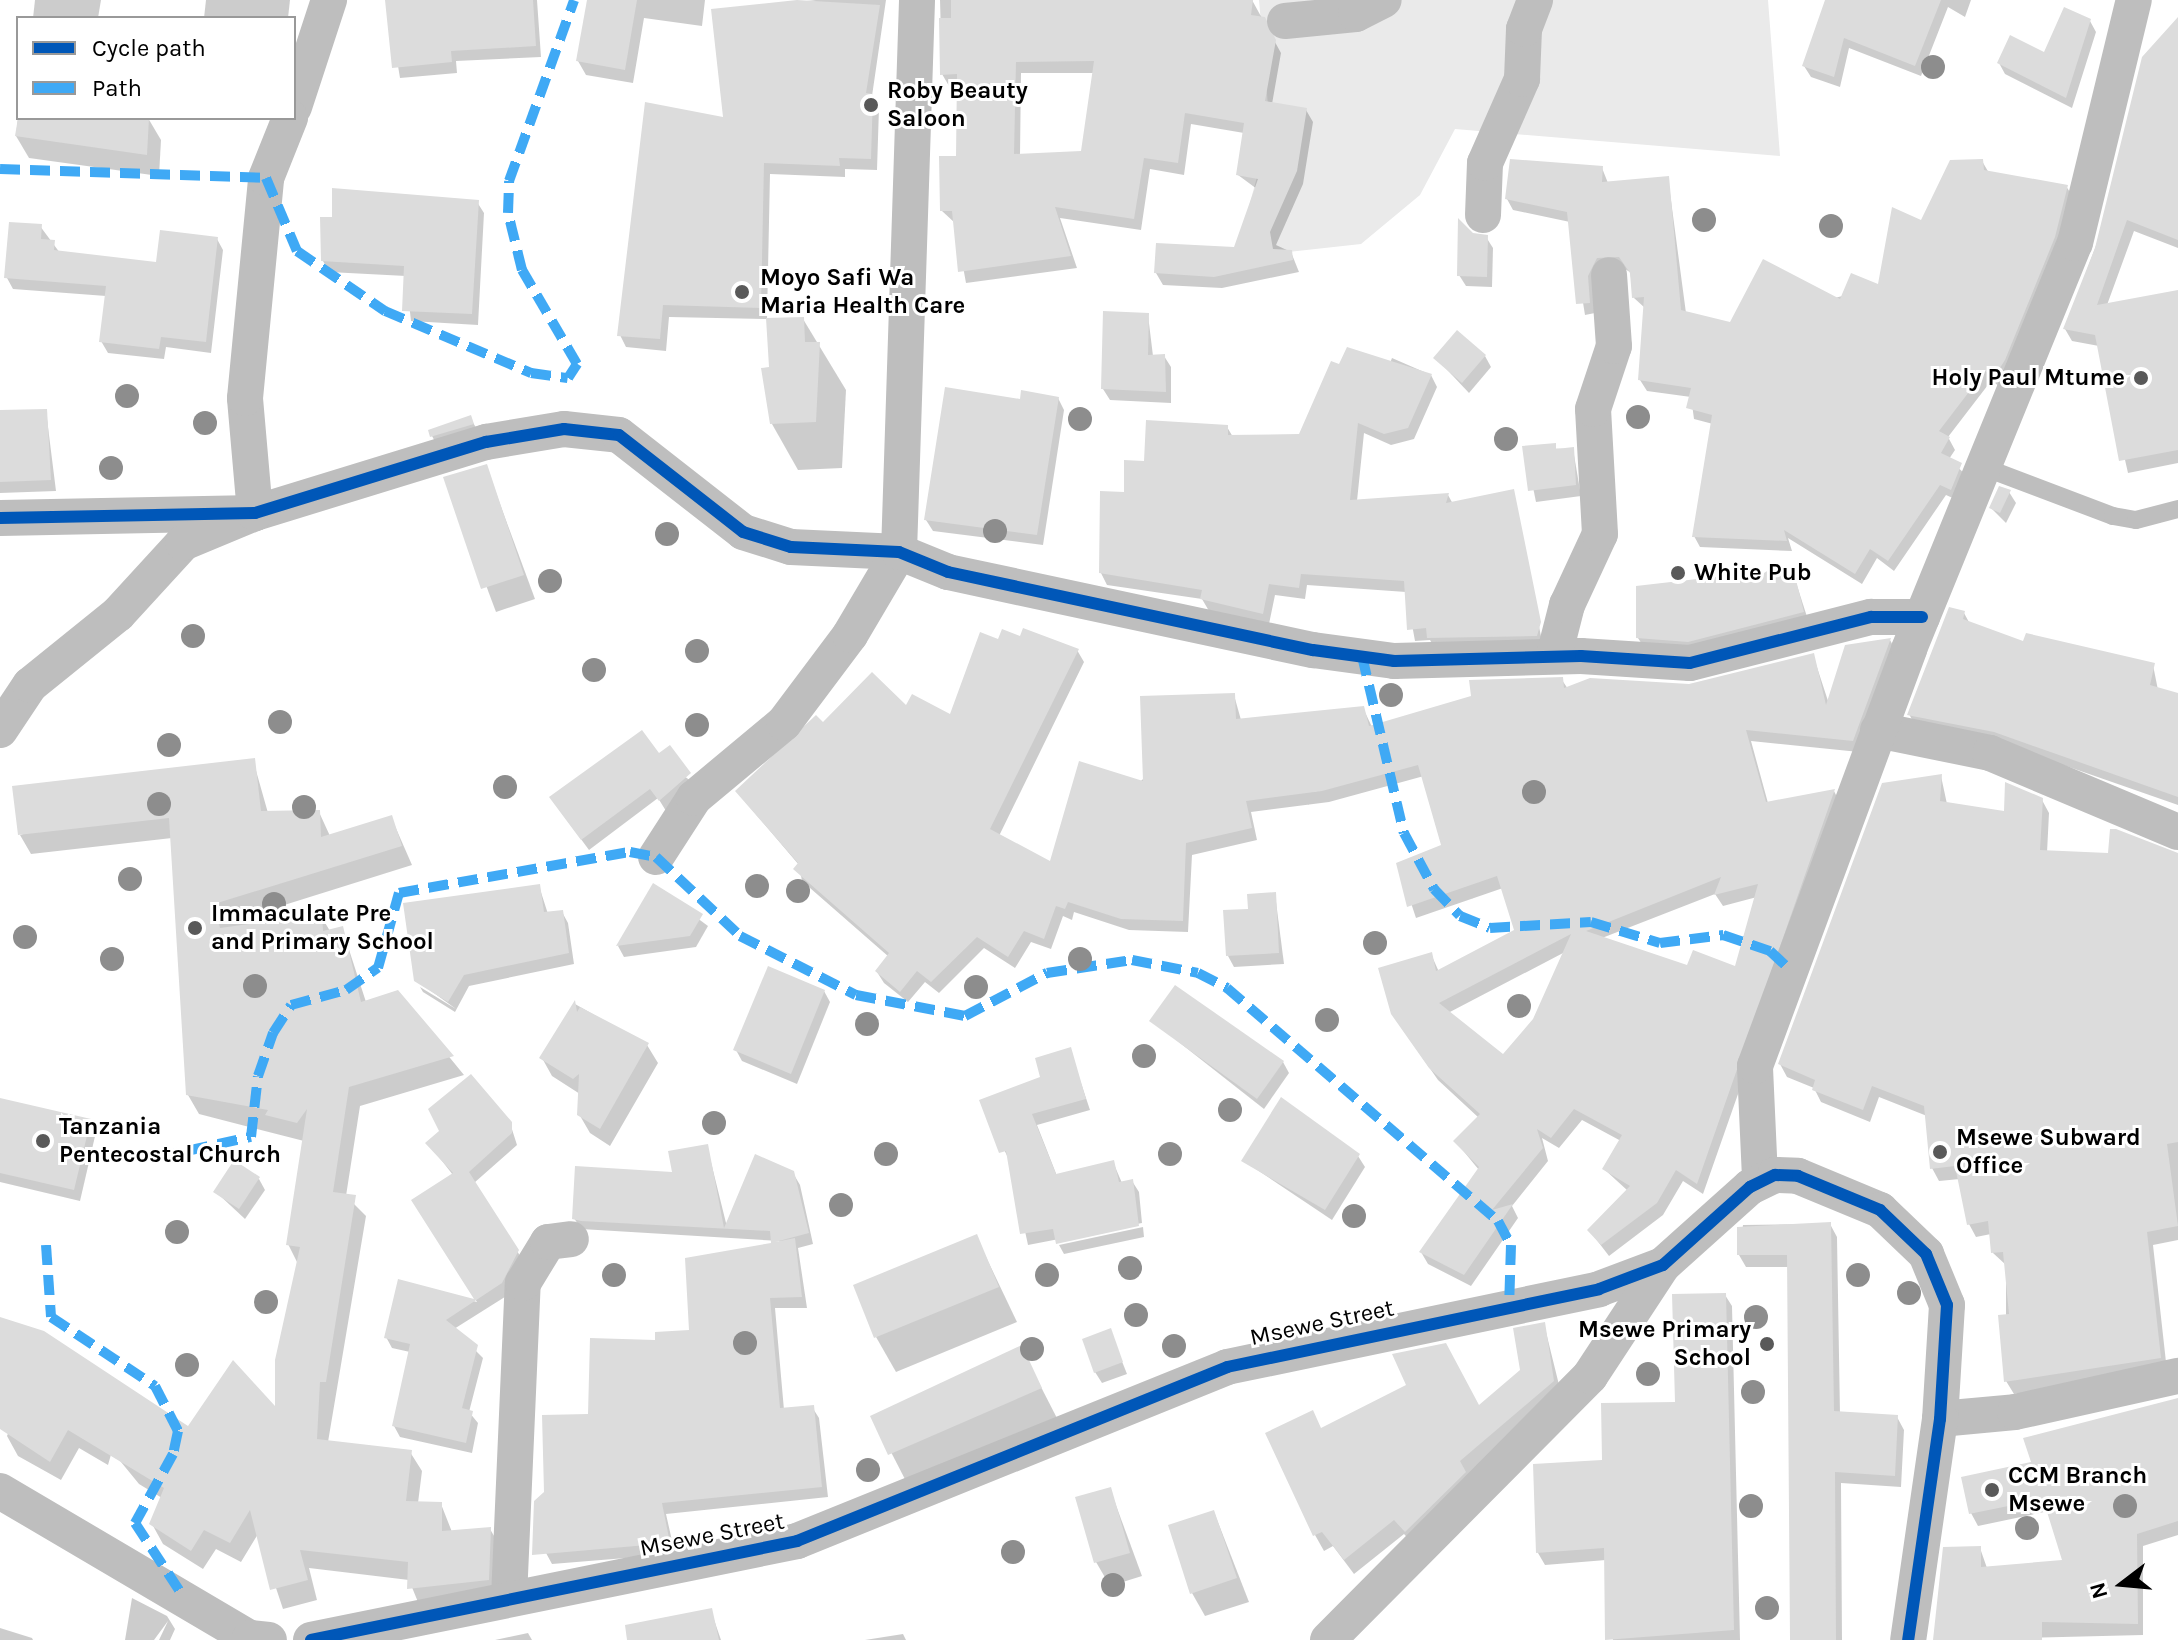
<!DOCTYPE html>
<html>
<head>
<meta charset="utf-8">
<style>
  body { margin:0 }
  #map { position:relative; width:2178px; height:1640px; overflow:hidden; background:#fff; font-family:Karla,sans-serif }
  div>[style] { position:absolute }
  .green>* { inset:0; background:#eaeaea }
  .shadow>* { inset:0; background:#0003 }
  .building>* { inset:0; background:#dcdcdc }
  .lane>* { height:18px; margin:-9px; padding:0 9px; transform-origin:9px; border-radius:9px; background:#bebebe }
  .street>* { height:36px; margin:-18px; padding:0 18px; transform-origin:18px; border-radius:18px; background:#bebebe }
  .quiet>* { height:10px; margin-top:-5px; transform-origin:0; background:repeating-linear-gradient(90deg,#3fa9f5 0 20px,transparent 0 30px) }
  .cycleway>* { height:12px; margin:-6px; padding:0 6px; transform-origin:6px; border-radius:6px; background:#0057b8 }
  .trees>* { width:24px; height:24px; margin:-12px; border-radius:50%; background:#8d8d8d }
  .dots>* { width:22px; height:22px; translate:-50% -50%; box-sizing:border-box; border:4px solid #fff; border-radius:50% }
  span { translate:-50% -50%; white-space:nowrap; text-align:center; line-height:1.15; -webkit-text-stroke:6px #fff; paint-order:stroke }
  .poi-label { font-size:24px; color:#000; font-weight:700 }
  .left { translate:0 -50%; text-align:left }
  .right { translate:-100% -50%; text-align:right }
  .street-label { font-size:24px; color:#000 }
  .legend { position:absolute; left:16px; top:16px; width:280px; height:104px; box-sizing:border-box; background:#fff; border:2px solid #999; margin:0; padding:10px 14px; list-style:none; font-size:24px; color:#000 }
  .legend li { display:flex; align-items:center; gap:16px; height:40px }
  .legend b { width:40px; border:2px solid #999 }
  .north { position:absolute; left:2082px; top:1544px; width:80px; height:80px; -webkit-text-stroke:6px #fff; paint-order:stroke; rotate:254deg; font-size:22px; font-weight:700; line-height:32px; text-align:center; color:#000 }
  .north::after { content:''; display:block; margin:auto; width:28px; height:36px; background:#000; clip-path:polygon(50% 0,100% 100%,50% 72%,0 100%) }
</style>
</head>
<body>
<div id="map">
  <div class="green">
    <div style="clip-path:polygon(1259px 0,1768px 0,1780px 156px,1455px 129px,1420px 195px,1361px 244px,1235px 258px,1270px 129px)"></div>
  </div>
  <div class="shadow">
    <div style="clip-path:polygon(35px 0,101px 0,98px 18px,33px 18px)"></div>
    <div style="clip-path:polygon(206px 0,290px 0,288px 18px,204px 18px)"></div>
    <div style="clip-path:polygon(387px 0,537px 0,541px 57px,456px 61px,457px 73px,400px 78px)"></div>
    <div style="clip-path:polygon(589px 0,705px 0,702px 26px,644px 18px,633px 83px,586px 75px,578px 61px)"></div>
    <div style="clip-path:polygon(816px 0,886px 0,872px 96px,879px 108px,877px 170px,845px 169px,845px 177px,770px 174px,767px 319px,669px 317px,666px 351px,626px 347px,620px 335px,725px 119px,713px 11px)"></div>
    <div style="clip-path:polygon(evenodd,940px 0,1252px 0,1281px 53px,1272px 104px,1306px 110px,1313px 122px,1303px 184px,1276px 245px,1291px 252px,1299px 272px,1222px 288px,1163px 285px,1156px 273px,1235px 249px,1257px 189px,1238px 175px,1244px 133px,1191px 124px,1184px 175px,1150px 169px,1141px 230px,1060px 218px,1077px 268px,966px 283px,955px 223px,942px 211px,958px 158px,959px 86px,949px 86px,942px 74px,940px 0,1021px 73px,1094px 73px,1083px 152px,1020px 156px,1021px 73px)"></div>
    <div style="clip-path:polygon(1827px 0,1971px 0,1965px 17px,1948px 7px,1921px 76px,1849px 48px,1840px 87px,1811px 77px,1804px 66px)"></div>
    <div style="clip-path:polygon(2090px 21px,2096px 32px,2072px 108px,2005px 74px,1999px 63px,2045px 54px)"></div>
    <div style="clip-path:polygon(2178px 25px,2178px 248px,2134px 231px,2107px 305px,2178px 292px,2178px 463px,2128px 473px,2099px 346px,2072px 341px,2065px 329px)"></div>
    <div style="clip-path:polygon(18px 118px,148px 118px,161px 140px,159px 176px,29px 158px,16px 136px)"></div>
    <div style="clip-path:polygon(1982px 161px,1989px 173px,2066px 186px,2073px 197px,2060px 248px,2001px 387px,1991px 381px,1948px 437px,1955px 450px,1949px 459px,1967px 476px,1957px 500px,1946px 495px,1894px 571px,1877px 558px,1862px 584px,1788px 538px,1792px 551px,1700px 547px,1694px 536px,1713px 424px,1694px 419px,1691px 397px,1647px 391px,1640px 380px,1645px 308px,1634px 298px,1630px 272px,1616px 264px,1595px 313px,1585px 315px,1570px 222px,1513px 210px,1507px 199px,1602px 168px,1608px 183px,1668px 178px,1686px 313px,1732px 325px,1880px 286px,1922px 222px)"></div>
    <div style="clip-path:polygon(477px 202px,484px 213px,478px 325px,411px 321px,406px 276px,329px 272px,323px 261px)"></div>
    <div style="clip-path:polygon(40px 226px,60px 253px,158px 265px,217px 239px,223px 250px,211px 353px,166px 347px,164px 359px,108px 353px,101px 341px,106px 296px,13px 289px,7px 278px)"></div>
    <div style="clip-path:polygon(1470px 234px,1486px 237px,1493px 248px,1492px 287px,1466px 286px,1459px 275px)"></div>
    <div style="clip-path:polygon(1148px 315px,1153px 356px,1164px 356px,1171px 367px,1171px 403px,1110px 400px,1103px 389px)"></div>
    <div style="clip-path:polygon(803px 319px,846px 390px,842px 468px,798px 470px,772px 424px,771px 369px)"></div>
    <div style="clip-path:polygon(1485px 356px,1491px 367px,1469px 393px,1436px 358px)"></div>
    <div style="clip-path:polygon(1392px 358px,1431px 375px,1437px 387px,1414px 439px,1391px 445px,1364px 433px,1357px 501px,1448px 495px,1453px 504px,1513px 491px,1543px 647px,1435px 649px,1430px 640px,1415px 641px,1406px 592px,1307px 585px,1305px 599px,1275px 595px,1269px 624px,1209px 611px,1202px 599px,1107px 585px,1101px 573px,1126px 494px,1146px 463px,1227px 427px,1233px 437px,1300px 436px,1340px 367px,1388px 368px)"></div>
    <div style="clip-path:polygon(1058px 398px,1064px 410px,1043px 545px,933px 531px,926px 520px,1021px 402px)"></div>
    <div style="clip-path:polygon(46px 411px,56px 491px,0 493px,0 412px)"></div>
    <div style="clip-path:polygon(470px 418px,477px 429px,438px 447px,432px 436px)"></div>
    <div style="clip-path:polygon(1525px 448px,1573px 449px,1581px 496px,1536px 502px)"></div>
    <div style="clip-path:polygon(486px 466px,535px 599px,496px 612px,446px 478px)"></div>
    <div style="clip-path:polygon(2009px 492px,2016px 503px,2006px 523px,1991px 508px)"></div>
    <div style="clip-path:polygon(1792px 570px,1809px 623px,1695px 652px,1645px 649px,1638px 638px)"></div>
    <div style="clip-path:polygon(1964px 613px,1970px 624px,2024px 644px,2153px 665px,2158px 690px,2178px 695px,2178px 805px,2003px 744px,1916px 727px,1909px 714px)"></div>
    <div style="clip-path:polygon(evenodd,1021px 639px,1077px 650px,1084px 662px,999px 836px,1051px 864px,1234px 695px,1241px 720px,1363px 708px,1372px 727px,1562px 680px,1568px 689px,1689px 686px,1813px 655px,1829px 704px,1890px 640px,1896px 651px,1859px 752px,1751px 741px,1768px 803px,1834px 791px,1840px 803px,1703px 1194px,1683px 1181px,1663px 1215px,1609px 1256px,1589px 1230px,1628px 1191px,1604px 1169px,1621px 1141px,1582px 1120px,1559px 1148px,1542px 1138px,1548px 1161px,1512px 1206px,1518px 1218px,1471px 1286px,1428px 1264px,1421px 1252px,1479px 1170px,1456px 1142px,1479px 1118px,1438px 1080px,1401px 1027px,1431px 954px,1439px 972px,1517px 931px,1503px 888px,1416px 918px,1398px 864px,1444px 846px,1424px 776px,1329px 802px,1251px 812px,1257px 840px,1192px 855px,1188px 932px,1129px 930px,1074px 912px,1072px 920px,1063px 916px,1051px 949px,1031px 942px,1015px 968px,984px 948px,939px 993px,925px 982px,908px 1002px,884px 983px,877px 972px,889px 957px,802px 881px,799px 865px,737px 792px,823px 725px,907px 708px,951px 717px,1000px 641px,1021px 639px,1715px 894px,1723px 906px,1757px 897px,1737px 969px,1688px 967px,1602px 938px,1715px 894px,1021px 639px,1565px 952px,1535px 1020px,1504px 1057px,1448px 1013px,1565px 952px)"></div>
    <div style="clip-path:polygon(658px 756px,696px 785px,666px 811px,658px 798px,589px 850px,558px 808px)"></div>
    <div style="clip-path:polygon(253px 760px,268px 813px,319px 812px,330px 836px,391px 817px,412px 865px,224px 924px,321px 916px,330px 931px,342px 928px,366px 1002px,397px 993px,464px 1075px,360px 1106px,346px 1196px,366px 1216px,328px 1442px,410px 1452px,422px 1471px,418px 1503px,441px 1504px,452px 1532px,490px 1529px,501px 1548px,499px 1599px,420px 1607px,409px 1580px,309px 1568px,317px 1600px,283px 1609px,258px 1534px,241px 1562px,216px 1549px,203px 1569px,163px 1544px,152px 1524px,162px 1498px,139px 1484px,112px 1451px,108px 1465px,79px 1448px,61px 1480px,18px 1456px,7px 1436px,14px 1418px,0 1414px,0 1320px,188px 1429px,277px 1411px,298px 1264px,288px 1244px,304px 1141px,199px 1114px,188px 1095px,172px 838px,31px 854px,20px 835px)"></div>
    <div style="clip-path:polygon(1941px 776px,1947px 804px,2005px 813px,2042px 800px,2049px 813px,2047px 853px,2178px 853px,2178px 1240px,2153px 1245px,2167px 1371px,2014px 1394px,2006px 1381px,2006px 1265px,1993px 1253px,1991px 1234px,1976px 1237px,1969px 1224px,1960px 1179px,1939px 1181px,1932px 1168px,1927px 1116px,1879px 1097px,1870px 1122px,1821px 1102px,1814px 1088px,1787px 1077px,1780px 1064px)"></div>
    <div style="clip-path:polygon(539px 886px,548px 914px,562px 912px,568px 923px,574px 964px,469px 986px,455px 1012px,423px 992px,420px 987px,456px 1009px,416px 980px)"></div>
    <div style="clip-path:polygon(654px 886px,708px 926px,696px 947px,624px 957px,618px 946px)"></div>
    <div style="clip-path:polygon(1275px 894px,1284px 964px,1234px 967px,1228px 956px,1250px 911px)"></div>
    <div style="clip-path:polygon(824px 991px,830px 1002px,797px 1084px,742px 1061px,736px 1050px)"></div>
    <div style="clip-path:polygon(575px 1004px,647px 1045px,658px 1063px,610px 1146px,590px 1133px,579px 1114px,580px 1094px,552px 1076px,542px 1058px)"></div>
    <div style="clip-path:polygon(1152px 1021px,1283px 1062px,1289px 1073px,1264px 1109px)"></div>
    <div style="clip-path:polygon(1070px 1050px,1090px 1110px,1037px 1125px,1057px 1176px,1113px 1162px,1122px 1183px,1132px 1181px,1139px 1192px,1142px 1223px,1028px 1245px,1010px 1162px,981px 1101px,1042px 1078px)"></div>
    <div style="clip-path:polygon(0 1100px,90px 1121px,96px 1132px,80px 1201px,0 1182px)"></div>
    <div style="clip-path:polygon(510px 1123px,517px 1145px,474px 1183px,524px 1262px,508px 1295px,454px 1329px,483px 1358px,469px 1412px,478px 1423px,472px 1453px,400px 1437px,394px 1426px,410px 1352px,392px 1348px,386px 1337px,399px 1281px,477px 1302px,420px 1211px,453px 1175px,428px 1143px)"></div>
    <div style="clip-path:polygon(707px 1146px,727px 1227px,793px 1173px,800px 1185px,813px 1244px,798px 1248px,807px 1308px,775px 1308px,784px 1410px,812px 1407px,819px 1418px,828px 1497px,666px 1514px,675px 1554px,552px 1564px,546px 1553px,590px 1416px,658px 1342px,692px 1332px,780px 1241px,581px 1229px,574px 1218px,674px 1174px)"></div>
    <div style="clip-path:polygon(1358px 1156px,1365px 1167px,1332px 1220px,1244px 1161px)"></div>
    <div style="clip-path:polygon(259px 1179px,265px 1190px,245px 1219px,216px 1192px)"></div>
    <div style="clip-path:polygon(1830px 1224px,1837px 1237px,1840px 1414px,1897px 1417px,1904px 1430px,1901px 1487px,1841px 1483px,1842px 1640px,1792px 1640px,1790px 1267px,1746px 1267px,1739px 1255px,1743px 1225px)"></div>
    <div style="clip-path:polygon(1143px 1227px,1144px 1237px,1064px 1254px,1059px 1245px)"></div>
    <div style="clip-path:polygon(976px 1236px,1017px 1322px,896px 1372px,876px 1337px)"></div>
    <div style="clip-path:polygon(1725px 1295px,1732px 1306px,1740px 1640px,1613px 1640px,1606px 1560px,1545px 1565px,1538px 1553px,1535px 1465px,1604px 1462px,1677px 1404px)"></div>
    <div style="clip-path:polygon(1544px 1324px,1562px 1397px,1415px 1546px,1404px 1534px,1354px 1574px,1333px 1546px,1324px 1551px,1315px 1535px,1322px 1430px,1479px 1407px,1522px 1371px)"></div>
    <div style="clip-path:polygon(1110px 1331px,1127px 1374px,1102px 1383px,1095px 1372px)"></div>
    <div style="clip-path:polygon(1021px 1348px,1060px 1424px,910px 1489px,873px 1417px)"></div>
    <div style="clip-path:polygon(2178px 1460px,2178px 1535px,2143px 1546px,2143px 1635px,1936px 1640px,1980px 1548px,1987px 1568px,2065px 1562px,2049px 1511px,1978px 1526px,1971px 1513px)"></div>
    <div style="clip-path:polygon(1110px 1489px,1142px 1576px,1110px 1586px,1096px 1562px)"></div>
    <div style="clip-path:polygon(1214px 1512px,1249px 1602px,1205px 1616px,1192px 1593px)"></div>
    <div style="clip-path:polygon(132px 1598px,167px 1616px,175px 1629px,170px 1640px,159px 1640px,168px 1621px,154px 1640px,125px 1640px)"></div>
    <div style="clip-path:polygon(711px 1611px,721px 1640px,631px 1640px)"></div>
    <div style="clip-path:polygon(0 1628px,32px 1638px,33px 1640px,0 1640px)"></div>
    <div style="clip-path:polygon(528px 1633px,532px 1640px,495px 1640px)"></div>
    <div style="clip-path:polygon(903px 1634px,906px 1640px,865px 1640px)"></div>
  </div>
  <div class="building">
    <div style="clip-path:polygon(385px 0,533px 0,536px 46px,451px 51px,452px 62px,392px 68px)"></div>
    <div style="clip-path:polygon(587px 0,637px 0,625px 70px,576px 61px)"></div>
    <div style="clip-path:polygon(797px 0,880px 5px,866px 93px,873px 94px,871px 159px,839px 158px,840px 166px,764px 163px,761px 308px,663px 305px,660px 339px,617px 336px,645px 102px,723px 117px,711px 9px)"></div>
    <div style="clip-path:polygon(evenodd,951px 0,1253px 0,1251px 15px,1265px 17px,1276px 40px,1265px 101px,1307px 108px,1297px 171px,1270px 232px,1273px 249px,1292px 250px,1293px 260px,1214px 277px,1154px 273px,1156px 243px,1234px 247px,1258px 179px,1236px 175px,1244px 123px,1185px 113px,1178px 163px,1144px 158px,1134px 219px,1055px 207px,1071px 256px,958px 272px,952px 211px,940px 211px,939px 156px,956px 156px,957px 74px,940px 75px,939px 18px,951px 18px,951px 0,1094px 61px,1081px 151px,1014px 154px,1016px 62px,1094px 61px)"></div>
    <div style="clip-path:polygon(1825px 0,1941px 0,1915px 66px,1844px 38px,1834px 77px,1802px 66px)"></div>
    <div style="clip-path:polygon(2064px 7px,2091px 19px,2066px 98px,1997px 63px,2010px 35px,2044px 52px)"></div>
    <div style="clip-path:polygon(2178px 17px,2178px 240px,2127px 220px,2097px 305px,2178px 290px,2178px 450px,2119px 461px,2095px 335px,2063px 329px,2095px 248px,2142px 57px)"></div>
    <div style="clip-path:polygon(18px 118px,149px 118px,147px 155px,15px 136px)"></div>
    <div style="clip-path:polygon(1510px 159px,1603px 166px,1602px 182px,1669px 176px,1681px 310px,1730px 322px,1763px 259px,1840px 299px,1851px 273px,1878px 284px,1892px 207px,1921px 220px,1950px 160px,1983px 159px,1984px 170px,2068px 185px,2055px 237px,2005px 360px,1994px 377px,1985px 371px,1939px 431px,1950px 437px,1941px 453px,1962px 463px,1951px 490px,1940px 485px,1888px 561px,1870px 549px,1855px 574px,1784px 530px,1787px 541px,1692px 537px,1712px 415px,1686px 408px,1691px 388px,1638px 380px,1644px 297px,1632px 298px,1630px 273px,1619px 257px,1597px 258px,1588px 276px,1590px 303px,1576px 304px,1567px 212px,1505px 199px)"></div>
    <div style="clip-path:polygon(332px 188px,479px 200px,472px 314px,402px 311px,404px 266px,321px 261px,320px 217px,332px 217px)"></div>
    <div style="clip-path:polygon(1458px 218px,1473px 233px,1488px 235px,1487px 277px,1457px 276px)"></div>
    <div style="clip-path:polygon(9px 222px,42px 224px,41px 239px,55px 240px,54px 250px,156px 262px,160px 230px,218px 237px,206px 342px,161px 337px,159px 349px,99px 342px,106px 286px,4px 278px)"></div>
    <div style="clip-path:polygon(1103px 311px,1149px 313px,1148px 355px,1165px 354px,1166px 392px,1101px 389px)"></div>
    <div style="clip-path:polygon(804px 317px,805px 342px,820px 342px,816px 422px,770px 424px,761px 368px,769px 367px,766px 318px)"></div>
    <div style="clip-path:polygon(1457px 330px,1486px 355px,1462px 383px,1433px 358px)"></div>
    <div style="clip-path:polygon(1347px 347px,1432px 374px,1408px 428px,1384px 434px,1358px 423px,1350px 500px,1449px 493px,1446px 503px,1514px 489px,1541px 622px,1537px 636px,1427px 638px,1426px 628px,1407px 630px,1404px 581px,1301px 574px,1299px 588px,1269px 584px,1263px 614px,1200px 599px,1202px 590px,1099px 573px,1100px 491px,1124px 492px,1124px 460px,1144px 461px,1146px 420px,1228px 425px,1228px 435px,1299px 434px,1331px 361px,1339px 364px)"></div>
    <div style="clip-path:polygon(945px 387px,1020px 399px,1021px 390px,1059px 397px,1037px 535px,924px 520px)"></div>
    <div style="clip-path:polygon(47px 409px,51px 480px,0 482px,0 410px)"></div>
    <div style="clip-path:polygon(471px 415px,474px 424px,430px 437px,428px 430px)"></div>
    <div style="clip-path:polygon(1556px 443px,1556px 449px,1574px 447px,1576px 485px,1528px 491px,1522px 446px)"></div>
    <div style="clip-path:polygon(487px 464px,524px 575px,481px 589px,443px 477px)"></div>
    <div style="clip-path:polygon(1999px 486px,2011px 490px,2000px 513px,1989px 508px)"></div>
    <div style="clip-path:polygon(1793px 568px,1804px 612px,1688px 642px,1636px 638px,1636px 586px)"></div>
    <div style="clip-path:polygon(1949px 607px,1965px 611px,1963px 619px,2023px 641px,2026px 633px,2155px 663px,2150px 685px,2178px 693px,2178px 797px,1994px 732px,1907px 715px)"></div>
    <div style="clip-path:polygon(evenodd,1023px 628px,1079px 649px,990px 829px,1050px 861px,1079px 761px,1143px 781px,1140px 696px,1235px 693px,1236px 719px,1364px 706px,1369px 726px,1471px 696px,1469px 680px,1563px 677px,1564px 688px,1590px 678px,1689px 684px,1814px 653px,1826px 705px,1845px 645px,1891px 638px,1853px 741px,1746px 730px,1766px 802px,1835px 789px,1697px 1184px,1676px 1170px,1657px 1203px,1601px 1245px,1587px 1230px,1630px 1186px,1602px 1169px,1622px 1135px,1574px 1109px,1551px 1138px,1537px 1129px,1543px 1148px,1492px 1210px,1513px 1204px,1464px 1275px,1419px 1252px,1479px 1167px,1453px 1141px,1480px 1114px,1429px 1068px,1391px 1014px,1378px 968px,1432px 952px,1436px 971px,1514px 930px,1497px 876px,1407px 907px,1396px 863px,1441px 845px,1418px 765px,1322px 791px,1246px 801px,1252px 828px,1186px 843px,1183px 921px,1121px 919px,1068px 902px,1065px 909px,1056px 906px,1044px 939px,1024px 931px,1008px 957px,977px 937px,931px 982px,917px 971px,900px 992px,875px 971px,889px 953px,793px 869px,798px 863px,735px 791px,816px 715px,823px 722px,872px 672px,906px 705px,912px 694px,950px 714px,980px 632px,998px 639px,1002px 629px,1020px 636px,1023px 628px,1721px 877px,1714px 895px,1758px 884px,1735px 966px,1693px 950px,1687px 965px,1586px 931px,1721px 877px,1023px 628px,1571px 934px,1533px 1019px,1503px 1054px,1439px 1003px,1571px 934px)"></div>
    <div style="clip-path:polygon(642px 730px,659px 753px,670px 745px,691px 773px,659px 801px,650px 789px,581px 840px,549px 797px)"></div>
    <div style="clip-path:polygon(255px 758px,261px 811px,320px 810px,321px 837px,392px 815px,402px 846px,214px 904px,220px 928px,322px 914px,323px 931px,343px 926px,361px 1002px,398px 990px,454px 1056px,349px 1087px,333px 1192px,356px 1195px,326px 1382px,320px 1382px,317px 1439px,412px 1450px,406px 1501px,442px 1502px,442px 1531px,491px 1527px,489px 1580px,407px 1589px,408px 1562px,300px 1550px,308px 1580px,270px 1590px,250px 1510px,230px 1543px,204px 1530px,191px 1551px,149px 1524px,164px 1488px,68px 1430px,50px 1462px,0 1429px,0 1317px,44px 1331px,188px 1426px,233px 1360px,275px 1406px,275px 1360px,300px 1247px,286px 1245px,307px 1109px,297px 1123px,265px 1115px,268px 1110px,186px 1095px,169px 818px,18px 835px,12px 786px)"></div>
    <div style="clip-path:polygon(1942px 774px,1940px 801px,2004px 811px,2005px 782px,2043px 798px,2040px 850px,2108px 853px,2110px 829px,2116px 829px,2178px 853px,2178px 1142px,2167px 1144px,2178px 1226px,2147px 1232px,2161px 1358px,2004px 1382px,1998px 1315px,2009px 1314px,2003px 1252px,1991px 1253px,1988px 1221px,1967px 1225px,1955px 1166px,1930px 1169px,1924px 1106px,1872px 1086px,1863px 1110px,1812px 1090px,1815px 1080px,1778px 1064px,1882px 783px)"></div>
    <div style="clip-path:polygon(653px 883px,703px 914px,690px 936px,616px 946px)"></div>
    <div style="clip-path:polygon(540px 884px,544px 912px,563px 910px,569px 953px,464px 975px,448px 1002px,414px 981px,403px 903px)"></div>
    <div style="clip-path:polygon(1276px 892px,1279px 953px,1226px 956px,1223px 910px,1248px 909px,1247px 894px)"></div>
    <div style="clip-path:polygon(768px 966px,825px 990px,791px 1074px,733px 1050px)"></div>
    <div style="clip-path:polygon(1175px 985px,1284px 1061px,1257px 1099px,1149px 1021px)"></div>
    <div style="clip-path:polygon(575px 1000px,577px 1012px,580px 1007px,649px 1043px,600px 1129px,577px 1115px,579px 1074px,573px 1079px,539px 1058px)"></div>
    <div style="clip-path:polygon(1071px 1047px,1086px 1099px,1032px 1114px,1056px 1174px,1114px 1160px,1119px 1182px,1133px 1179px,1139px 1226px,1056px 1244px,1053px 1229px,1020px 1234px,1006px 1151px,999px 1153px,979px 1100px,1040px 1077px,1035px 1058px)"></div>
    <div style="clip-path:polygon(471px 1074px,512px 1122px,512px 1133px,469px 1172px,519px 1250px,502px 1283px,446px 1320px,478px 1345px,462px 1408px,473px 1411px,466px 1443px,392px 1426px,410px 1344px,384px 1338px,398px 1279px,474px 1299px,411px 1200px,453px 1173px,425px 1143px,439px 1131px,428px 1109px)"></div>
    <div style="clip-path:polygon(1281px 1097px,1360px 1154px,1325px 1210px,1241px 1161px)"></div>
    <div style="clip-path:polygon(0 1098px,91px 1119px,74px 1190px,0 1173px)"></div>
    <div style="clip-path:polygon(708px 1144px,724px 1228px,755px 1154px,794px 1171px,809px 1233px,775px 1242px,795px 1238px,802px 1297px,770px 1298px,780px 1408px,814px 1405px,822px 1487px,662px 1503px,670px 1543px,532px 1555px,534px 1501px,544px 1492px,542px 1415px,588px 1414px,590px 1338px,655px 1340px,655px 1332px,689px 1330px,685px 1258px,771px 1243px,770px 1231px,581px 1221px,572px 1219px,575px 1166px,672px 1172px,668px 1151px)"></div>
    <div style="clip-path:polygon(234px 1160px,260px 1177px,239px 1209px,213px 1192px)"></div>
    <div style="clip-path:polygon(1831px 1222px,1834px 1411px,1898px 1415px,1895px 1476px,1835px 1472px,1836px 1640px,1790px 1640px,1787px 1255px,1737px 1255px,1737px 1227px)"></div>
    <div style="clip-path:polygon(977px 1234px,999px 1287px,874px 1338px,853px 1285px)"></div>
    <div style="clip-path:polygon(1726px 1293px,1734px 1630px,1605px 1640px,1604px 1548px,1536px 1553px,1533px 1464px,1602px 1460px,1601px 1403px,1675px 1402px,1672px 1294px)"></div>
    <div style="clip-path:polygon(1545px 1322px,1554px 1381px,1460px 1461px,1466px 1472px,1405px 1532px,1394px 1520px,1344px 1560px,1322px 1532px,1313px 1536px,1265px 1433px,1313px 1410px,1321px 1428px,1406px 1385px,1392px 1354px,1446px 1343px,1479px 1405px,1520px 1370px,1513px 1328px)"></div>
    <div style="clip-path:polygon(1111px 1328px,1123px 1362px,1094px 1373px,1082px 1339px)"></div>
    <div style="clip-path:polygon(1022px 1345px,1042px 1388px,888px 1455px,870px 1416px)"></div>
    <div style="clip-path:polygon(2178px 1398px,2178px 1521px,2137px 1534px,2138px 1624px,2042px 1622px,2042px 1640px,1933px 1640px,1943px 1547px,1981px 1546px,1981px 1567px,2062px 1560px,2043px 1499px,1969px 1514px,1961px 1477px,2031px 1462px,2023px 1438px)"></div>
    <div style="clip-path:polygon(1111px 1487px,1130px 1553px,1094px 1563px,1075px 1497px)"></div>
    <div style="clip-path:polygon(1214px 1510px,1237px 1578px,1190px 1594px,1168px 1525px)"></div>
    <div style="clip-path:polygon(712px 1608px,719px 1640px,627px 1640px,625px 1625px)"></div>
  </div>
  <div class="lane">
    <div style="left:1986px;top:468px;width:136px;rotate:20.7deg"></div>
    <div style="left:2113px;top:516px;width:23px;rotate:10deg"></div>
    <div style="left:2136px;top:520px;width:43px;rotate:-14.7deg"></div>
  </div>
  <div class="street">
    <div style="left:1285px;top:21px;width:71px;rotate:-5.6deg"></div>
    <div style="left:1356px;top:14px;width:31px;rotate:-27deg"></div>
    <div style="left:294px;top:107px;width:113px;rotate:-71.9deg"></div>
    <div style="left:1483px;top:215px;width:52px;rotate:-87.8deg"></div>
    <div style="left:1485px;top:163px;width:92px;rotate:-66.2deg"></div>
    <div style="left:1522px;top:79px;width:50px;rotate:-87.7deg"></div>
    <div style="left:1524px;top:29px;width:31px;rotate:-69deg"></div>
    <div style="left:0;top:518px;width:255px;rotate:-1.1deg"></div>
    <div style="left:255px;top:513px;width:242px;rotate:-17.1deg"></div>
    <div style="left:486px;top:442px;width:79px;rotate:-9.5deg"></div>
    <div style="left:564px;top:429px;width:55px;rotate:6.2deg"></div>
    <div style="left:619px;top:435px;width:157px;rotate:38deg"></div>
    <div style="left:743px;top:532px;width:50px;rotate:17.4deg"></div>
    <div style="left:791px;top:547px;width:108px;rotate:2.7deg"></div>
    <div style="left:899px;top:552px;width:53px;rotate:22.2deg"></div>
    <div style="left:948px;top:572px;width:373px;rotate:12.1deg"></div>
    <div style="left:1313px;top:650px;width:82px;rotate:7.7deg"></div>
    <div style="left:1394px;top:661px;width:187px;rotate:-1.5deg"></div>
    <div style="left:1581px;top:656px;width:109px;rotate:3.7deg"></div>
    <div style="left:1690px;top:663px;width:187px;rotate:-14.3deg"></div>
    <div style="left:1871px;top:617px;width:51px"></div>
    <div style="left:1554px;top:656px;width:53px;rotate:-75.7deg"></div>
    <div style="left:1567px;top:605px;width:78px;rotate:-65.1deg"></div>
    <div style="left:1600px;top:534px;width:125px;rotate:-93.2deg"></div>
    <div style="left:1593px;top:409px;width:66px;rotate:-71.6deg"></div>
    <div style="left:1614px;top:346px;width:71px;rotate:-94deg"></div>
    <div style="left:0;top:730px;width:54px;rotate:-56.3deg"></div>
    <div style="left:30px;top:685px;width:113px;rotate:-38.9deg"></div>
    <div style="left:118px;top:614px;width:96px;rotate:-47.5deg"></div>
    <div style="left:183px;top:543px;width:78px;rotate:-22.6deg"></div>
    <div style="left:255px;top:513px;width:115px;rotate:-95deg"></div>
    <div style="left:245px;top:398px;width:221px;rotate:-84.5deg"></div>
    <div style="left:266px;top:178px;width:65px;rotate:-68.2deg"></div>
    <div style="left:1878px;top:730px;width:114px;rotate:11.6deg"></div>
    <div style="left:1990px;top:753px;width:204px;rotate:22.8deg"></div>
    <div style="left:656px;top:857px;width:70px;rotate:-57.2deg"></div>
    <div style="left:694px;top:798px;width:117px;rotate:-39.8deg"></div>
    <div style="left:784px;top:723px;width:110px;rotate:-53.1deg"></div>
    <div style="left:850px;top:635px;width:96px;rotate:-59.4deg"></div>
    <div style="left:899px;top:552px;width:552px;rotate:-88.13deg"></div>
    <div style="left:1760px;top:1178px;width:112px;rotate:-92.6deg"></div>
    <div style="left:1755px;top:1066px;width:445px;rotate:-69.7deg"></div>
    <div style="left:1909px;top:649px;width:439px;rotate:-67.8deg"></div>
    <div style="left:2075px;top:243px;width:250px;rotate:-76.4deg"></div>
    <div style="left:1940px;top:1419px;width:75px;rotate:-5.3deg"></div>
    <div style="left:2015px;top:1412px;width:167px;rotate:-12.5deg"></div>
    <div style="left:0;top:1491px;width:290px;rotate:30.5deg"></div>
    <div style="left:250px;top:1638px;width:19px;rotate:6deg"></div>
    <div style="left:509px;top:1598px;width:315px;rotate:-87.5deg"></div>
    <div style="left:523px;top:1283px;width:48px;rotate:-58.6deg"></div>
    <div style="left:548px;top:1242px;width:23px;rotate:-7deg"></div>
    <div style="left:311px;top:1640px;width:496px;rotate:-11.5deg"></div>
    <div style="left:797px;top:1541px;width:464px;rotate:-22deg"></div>
    <div style="left:1227px;top:1367px;width:380px;rotate:-11.8deg"></div>
    <div style="left:1599px;top:1289px;width:68px;rotate:-20.6deg"></div>
    <div style="left:1663px;top:1265px;width:117px;rotate:-41.9deg"></div>
    <div style="left:1750px;top:1187px;width:28px;rotate:-26deg"></div>
    <div style="left:1775px;top:1175px;width:23px;rotate:2deg"></div>
    <div style="left:1798px;top:1176px;width:89px;rotate:22.5deg"></div>
    <div style="left:1880px;top:1210px;width:64px;rotate:43.7deg"></div>
    <div style="left:1926px;top:1254px;width:55px;rotate:67.6deg"></div>
    <div style="left:1947px;top:1305px;width:114px;rotate:93.5deg"></div>
    <div style="left:1940px;top:1419px;width:223px;rotate:98.2deg"></div>
    <div style="left:1328px;top:1640px;width:372px;rotate:-45.2deg"></div>
    <div style="left:1590px;top:1376px;width:133px;rotate:-56.7deg"></div>
  </div>
  <div class="quiet">
    <div style="left:0;top:169px;width:266px;rotate:1.9deg"></div>
    <div style="left:266px;top:178px;width:79px;rotate:67deg"></div>
    <div style="left:297px;top:251px;width:107px;rotate:34.3deg"></div>
    <div style="left:385px;top:311px;width:159px;rotate:23deg"></div>
    <div style="left:531px;top:373px;width:37px;rotate:8deg"></div>
    <div style="left:568px;top:378px;width:17px;rotate:-57deg"></div>
    <div style="left:577px;top:364px;width:109px;rotate:-120.3deg"></div>
    <div style="left:522px;top:270px;width:59px;rotate:-103.8deg"></div>
    <div style="left:508px;top:213px;width:32px;rotate:-88deg"></div>
    <div style="left:509px;top:181px;width:192px;rotate:-70.2deg"></div>
    <div style="left:1362px;top:656px;width:182px;rotate:76.7deg"></div>
    <div style="left:1404px;top:833px;width:64px;rotate:61.8deg"></div>
    <div style="left:1434px;top:889px;width:37px;rotate:46deg"></div>
    <div style="left:1460px;top:916px;width:32px;rotate:22deg"></div>
    <div style="left:1490px;top:928px;width:101px;rotate:-3.4deg"></div>
    <div style="left:1591px;top:922px;width:72px;rotate:16.9deg"></div>
    <div style="left:1660px;top:943px;width:64px;rotate:-7.2deg"></div>
    <div style="left:1723px;top:935px;width:50px;rotate:18.8deg"></div>
    <div style="left:1770px;top:951px;width:25px;rotate:43deg"></div>
    <div style="left:159px;top:1157px;width:94px;rotate:-12.3deg"></div>
    <div style="left:251px;top:1137px;width:61px;rotate:-83.5deg"></div>
    <div style="left:258px;top:1076px;width:46px;rotate:-70.8deg"></div>
    <div style="left:273px;top:1033px;width:33px;rotate:-57deg"></div>
    <div style="left:291px;top:1005px;width:57px;rotate:-15.3deg"></div>
    <div style="left:346px;top:990px;width:39px;rotate:-35deg"></div>
    <div style="left:378px;top:968px;width:78px;rotate:-74.4deg"></div>
    <div style="left:399px;top:893px;width:235px;rotate:-10.1deg"></div>
    <div style="left:630px;top:852px;width:26px;rotate:11deg"></div>
    <div style="left:656px;top:857px;width:115px;rotate:43.2deg"></div>
    <div style="left:740px;top:936px;width:130px;rotate:27deg"></div>
    <div style="left:856px;top:995px;width:111px;rotate:10.9deg"></div>
    <div style="left:965px;top:1016px;width:93px;rotate:-27.7deg"></div>
    <div style="left:1047px;top:973px;width:86px;rotate:-8.7deg"></div>
    <div style="left:1132px;top:960px;width:67px;rotate:11.1deg"></div>
    <div style="left:1198px;top:973px;width:33px;rotate:27deg"></div>
    <div style="left:1227px;top:988px;width:357px;rotate:40.7deg"></div>
    <div style="left:1498px;top:1221px;width:27px;rotate:62deg"></div>
    <div style="left:1511px;top:1245px;width:63px;rotate:91.8deg"></div>
    <div style="left:46px;top:1245px;width:72px;rotate:86deg"></div>
    <div style="left:51px;top:1317px;width:125px;rotate:33.6deg"></div>
    <div style="left:155px;top:1386px;width:51px;rotate:62.9deg"></div>
    <div style="left:178px;top:1431px;width:24px;rotate:102deg"></div>
    <div style="left:173px;top:1454px;width:79px;rotate:118.8deg"></div>
    <div style="left:135px;top:1523px;width:87px;rotate:56.7deg"></div>
  </div>
  <div class="cycleway">
    <div style="left:0;top:518px;width:255px;rotate:-1.1deg"></div>
    <div style="left:255px;top:513px;width:242px;rotate:-17.1deg"></div>
    <div style="left:486px;top:442px;width:79px;rotate:-9.5deg"></div>
    <div style="left:564px;top:429px;width:55px;rotate:6.2deg"></div>
    <div style="left:619px;top:435px;width:157px;rotate:38deg"></div>
    <div style="left:743px;top:532px;width:50px;rotate:17.4deg"></div>
    <div style="left:791px;top:547px;width:108px;rotate:2.7deg"></div>
    <div style="left:899px;top:552px;width:53px;rotate:22.2deg"></div>
    <div style="left:948px;top:572px;width:373px;rotate:12.1deg"></div>
    <div style="left:1313px;top:650px;width:82px;rotate:7.7deg"></div>
    <div style="left:1394px;top:661px;width:187px;rotate:-1.5deg"></div>
    <div style="left:1581px;top:656px;width:109px;rotate:3.7deg"></div>
    <div style="left:1690px;top:663px;width:187px;rotate:-14.3deg"></div>
    <div style="left:1871px;top:617px;width:51px"></div>
    <div style="left:311px;top:1640px;width:496px;rotate:-11.5deg"></div>
    <div style="left:797px;top:1541px;width:464px;rotate:-22deg"></div>
    <div style="left:1227px;top:1367px;width:380px;rotate:-11.8deg"></div>
    <div style="left:1599px;top:1289px;width:68px;rotate:-20.6deg"></div>
    <div style="left:1663px;top:1265px;width:117px;rotate:-41.9deg"></div>
    <div style="left:1750px;top:1187px;width:28px;rotate:-26deg"></div>
    <div style="left:1775px;top:1175px;width:23px;rotate:2deg"></div>
    <div style="left:1798px;top:1176px;width:89px;rotate:22.5deg"></div>
    <div style="left:1880px;top:1210px;width:64px;rotate:43.7deg"></div>
    <div style="left:1926px;top:1254px;width:55px;rotate:67.6deg"></div>
    <div style="left:1947px;top:1305px;width:114px;rotate:93.5deg"></div>
    <div style="left:1940px;top:1419px;width:223px;rotate:98.2deg"></div>
  </div>
  <div class="trees">
    <div style="left:1933px;top:67px"></div>
    <div style="left:1704px;top:220px"></div>
    <div style="left:1831px;top:226px"></div>
    <div style="left:127px;top:396px"></div>
    <div style="left:1638px;top:417px"></div>
    <div style="left:1080px;top:419px"></div>
    <div style="left:205px;top:423px"></div>
    <div style="left:1506px;top:439px"></div>
    <div style="left:111px;top:468px"></div>
    <div style="left:995px;top:531px"></div>
    <div style="left:667px;top:534px"></div>
    <div style="left:550px;top:581px"></div>
    <div style="left:193px;top:636px"></div>
    <div style="left:697px;top:651px"></div>
    <div style="left:594px;top:670px"></div>
    <div style="left:1391px;top:695px"></div>
    <div style="left:280px;top:722px"></div>
    <div style="left:697px;top:725px"></div>
    <div style="left:169px;top:745px"></div>
    <div style="left:505px;top:787px"></div>
    <div style="left:1534px;top:792px"></div>
    <div style="left:159px;top:804px"></div>
    <div style="left:304px;top:807px"></div>
    <div style="left:130px;top:879px"></div>
    <div style="left:757px;top:886px"></div>
    <div style="left:798px;top:891px"></div>
    <div style="left:274px;top:904px"></div>
    <div style="left:25px;top:937px"></div>
    <div style="left:1375px;top:943px"></div>
    <div style="left:112px;top:959px"></div>
    <div style="left:1080px;top:959px"></div>
    <div style="left:255px;top:986px"></div>
    <div style="left:976px;top:987px"></div>
    <div style="left:1519px;top:1006px"></div>
    <div style="left:1327px;top:1020px"></div>
    <div style="left:867px;top:1024px"></div>
    <div style="left:1144px;top:1056px"></div>
    <div style="left:1230px;top:1110px"></div>
    <div style="left:714px;top:1123px"></div>
    <div style="left:886px;top:1154px"></div>
    <div style="left:1170px;top:1154px"></div>
    <div style="left:841px;top:1205px"></div>
    <div style="left:1354px;top:1216px"></div>
    <div style="left:177px;top:1232px"></div>
    <div style="left:1130px;top:1268px"></div>
    <div style="left:614px;top:1275px"></div>
    <div style="left:1047px;top:1275px"></div>
    <div style="left:1858px;top:1275px"></div>
    <div style="left:1909px;top:1293px"></div>
    <div style="left:266px;top:1302px"></div>
    <div style="left:1136px;top:1315px"></div>
    <div style="left:1756px;top:1317px"></div>
    <div style="left:745px;top:1343px"></div>
    <div style="left:1174px;top:1346px"></div>
    <div style="left:1032px;top:1349px"></div>
    <div style="left:187px;top:1365px"></div>
    <div style="left:1648px;top:1374px"></div>
    <div style="left:1753px;top:1392px"></div>
    <div style="left:868px;top:1470px"></div>
    <div style="left:1751px;top:1506px"></div>
    <div style="left:2125px;top:1506px"></div>
    <div style="left:2027px;top:1528px"></div>
    <div style="left:1013px;top:1552px"></div>
    <div style="left:1113px;top:1585px"></div>
    <div style="left:1767px;top:1608px"></div>
  </div>
  <div class="dots">
    <div style="left:871px;top:105px;background:#595959"></div>
    <div style="left:742px;top:292px;background:#595959"></div>
    <div style="left:2141px;top:378px;background:#595959"></div>
    <div style="left:1678px;top:573px;background:#595959"></div>
    <div style="left:195px;top:928px;background:#595959"></div>
    <div style="left:43px;top:1141px;background:#595959"></div>
    <div style="left:1940px;top:1152px;background:#595959"></div>
    <div style="left:1767px;top:1344px;background:#595959"></div>
    <div style="left:1992px;top:1490px;background:#595959"></div>
  </div>
  <div class="poi-label">
    <span class="left" style="left:887px;top:105px">Roby Beauty<br>Saloon</span>
    <span class="left" style="left:760px;top:292px">Moyo Safi Wa<br>Maria Health Care</span>
    <span class="right" style="left:2125px;top:378px">Holy Paul Mtume</span>
    <span class="left" style="left:1694px;top:573px">White Pub</span>
    <span class="left" style="left:211px;top:928px">Immaculate Pre<br>and Primary School</span>
    <span class="left" style="left:59px;top:1141px">Tanzania<br>Pentecostal Church</span>
    <span class="left" style="left:1956px;top:1152px">Msewe Subward<br>Office</span>
    <span class="right" style="left:1751px;top:1344px">Msewe Primary<br>School</span>
    <span class="left" style="left:2008px;top:1490px">CCM Branch<br>Msewe</span>
  </div>
  <div class="street-label">
    <span style="left:1322px;top:1323px;rotate:-12deg">Msewe Street</span>
    <span style="left:712px;top:1535px;rotate:-11deg">Msewe Street</span>
  </div>
  <ul class="legend">
  <li><b style="height:10px;background:#0057b8"></b>Cycle path</li>
  <li><b style="height:10px;background:#3fa9f5"></b>Path</li>
  </ul>
  <div class="north">N</div>
</div>
</body>
</html>
